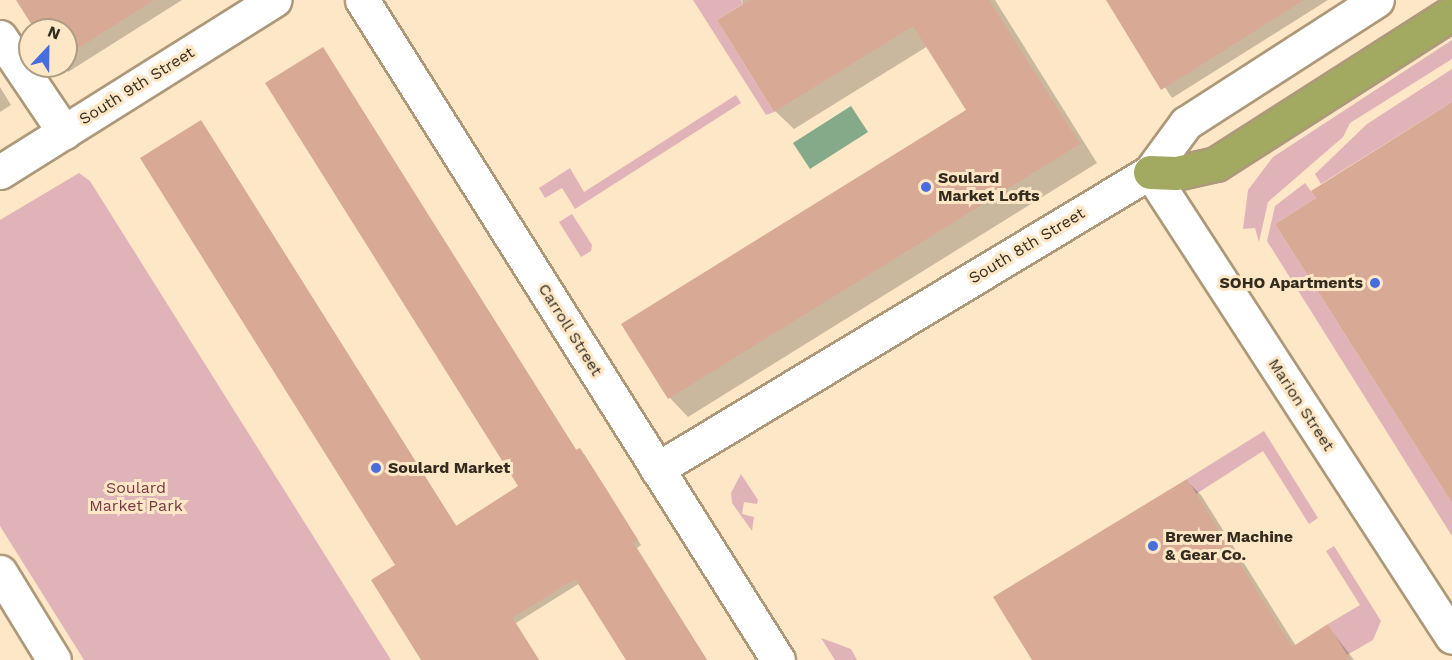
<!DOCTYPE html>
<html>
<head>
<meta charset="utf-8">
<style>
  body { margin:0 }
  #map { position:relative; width:1452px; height:660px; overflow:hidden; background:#fde7c6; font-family:"Work Sans",sans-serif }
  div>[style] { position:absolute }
  .green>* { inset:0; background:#e0b3b9 }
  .water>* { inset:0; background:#85aa89 }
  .shadow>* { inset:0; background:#0003 }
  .building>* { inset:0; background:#d8a995 }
  .roads { filter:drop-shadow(2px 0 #ad997a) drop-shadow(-2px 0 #ad997a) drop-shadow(0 2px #ad997a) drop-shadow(0 -2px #ad997a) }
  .street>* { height:33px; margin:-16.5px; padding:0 16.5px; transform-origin:16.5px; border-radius:16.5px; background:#fff }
  .secondary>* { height:33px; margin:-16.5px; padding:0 16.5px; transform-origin:16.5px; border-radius:16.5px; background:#fff }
  .highway>* { height:33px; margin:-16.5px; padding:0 16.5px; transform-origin:16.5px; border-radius:16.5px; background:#a2a961 }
  .dots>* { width:16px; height:16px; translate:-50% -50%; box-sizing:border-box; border:3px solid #fde7c6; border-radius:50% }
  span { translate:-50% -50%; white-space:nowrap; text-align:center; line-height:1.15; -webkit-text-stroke:6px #fde7c6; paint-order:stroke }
  .street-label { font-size:16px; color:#332b1e }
  .poi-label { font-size:16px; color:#332b1e; font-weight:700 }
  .left { translate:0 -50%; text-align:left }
  .right { translate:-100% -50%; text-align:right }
  .park-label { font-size:16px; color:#7b3845 }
  .north { position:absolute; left:18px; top:18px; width:60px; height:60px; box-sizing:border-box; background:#fde7c6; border:2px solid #ac9c83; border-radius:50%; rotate:22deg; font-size:16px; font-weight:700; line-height:24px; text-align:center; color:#332b1e }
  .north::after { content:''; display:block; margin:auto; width:21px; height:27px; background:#476de0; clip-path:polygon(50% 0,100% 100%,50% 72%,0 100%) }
</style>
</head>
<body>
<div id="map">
  <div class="green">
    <div style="clip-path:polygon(693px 0,741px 0,743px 4px,717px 20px,774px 112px,766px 115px)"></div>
    <div style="clip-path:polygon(1452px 40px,1452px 59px,1350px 123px,1343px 137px,1268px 202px,1259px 242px,1255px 228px,1243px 229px,1248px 190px,1273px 157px)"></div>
    <div style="clip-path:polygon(1452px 69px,1452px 102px,1321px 184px,1315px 174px,1367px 124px)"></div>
    <div style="clip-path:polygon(736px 95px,741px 103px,575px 209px,562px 188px,545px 198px,539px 188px,570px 168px,584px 192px)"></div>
    <div style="clip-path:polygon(79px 173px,90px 181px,391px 660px,84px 660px,0 526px,0 220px)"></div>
    <div style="clip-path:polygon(1305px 183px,1316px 198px,1275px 224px,1452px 503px,1452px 536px,1267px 241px,1275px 206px)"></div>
    <div style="clip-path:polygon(572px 214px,592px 245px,591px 251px,581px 257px,559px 222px)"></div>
    <div style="clip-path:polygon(1264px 431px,1318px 518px,1309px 524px,1263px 451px,1196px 494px,1187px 479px)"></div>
    <div style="clip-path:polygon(741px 474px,758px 500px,757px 504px,744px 502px,742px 514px,754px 517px,752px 531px,732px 503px,731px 493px)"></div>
    <div style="clip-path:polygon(1334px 546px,1381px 621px,1373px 640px,1347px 655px,1328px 624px,1360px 605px,1326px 551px)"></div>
    <div style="clip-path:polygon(821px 638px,851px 649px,857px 660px,835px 660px)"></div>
  </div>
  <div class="water">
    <div style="clip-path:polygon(851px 106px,868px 132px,810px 169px,793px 143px)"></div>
  </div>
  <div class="shadow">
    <div style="clip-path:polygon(18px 0,182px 0,68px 72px,62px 66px,66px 66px,66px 30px,37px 30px)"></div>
    <div style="clip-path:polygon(742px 0,995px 0,1097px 163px,688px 417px,670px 398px,623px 324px,968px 110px,928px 46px,794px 129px,775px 111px)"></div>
    <div style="clip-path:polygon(1108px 0,1328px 0,1172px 98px)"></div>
    <div style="clip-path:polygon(323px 48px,577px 451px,584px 454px,641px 545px,637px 548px,707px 660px,628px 660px,580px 583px,516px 623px,539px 660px,423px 660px,397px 566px,205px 127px,457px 527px,520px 487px)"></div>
    <div style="clip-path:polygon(0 87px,11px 105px,0 112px)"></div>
    <div style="clip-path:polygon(1187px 481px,1201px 495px,1296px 646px,1328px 626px,1354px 660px,1034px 660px)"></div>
  </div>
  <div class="building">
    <div style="clip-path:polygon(16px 0,154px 0,66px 56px,66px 30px,35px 30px)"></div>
    <div style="clip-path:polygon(750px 0,989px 0,1080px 144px,668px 399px,621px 324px,966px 110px,913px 26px,774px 112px,717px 20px)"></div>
    <div style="clip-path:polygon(1106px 0,1304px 0,1161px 90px)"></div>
    <div style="clip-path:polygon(323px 47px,576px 450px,580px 448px,610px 495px,638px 540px,633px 543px,707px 660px,626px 660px,575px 579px,512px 618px,539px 660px,421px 660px,371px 580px,395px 565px,140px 158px,201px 120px,456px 526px,518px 486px,265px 83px)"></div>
    <div style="clip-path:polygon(1452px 102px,1452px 503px,1275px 224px,1316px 198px,1311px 191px)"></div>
    <div style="clip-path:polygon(1187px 479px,1292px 647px,1328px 624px,1350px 660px,1032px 660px,993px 597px)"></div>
  </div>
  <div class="roads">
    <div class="street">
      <div style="left:362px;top:0;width:780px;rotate:57.78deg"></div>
      <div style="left:0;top:37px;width:115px;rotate:56deg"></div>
      <div style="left:0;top:172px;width:324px;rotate:-32.1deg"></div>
      <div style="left:657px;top:469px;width:576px;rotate:-31.07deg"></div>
      <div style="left:1150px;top:172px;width:61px;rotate:-53.7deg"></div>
      <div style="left:1186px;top:123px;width:227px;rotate:-32.8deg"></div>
      <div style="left:0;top:572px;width:103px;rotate:58.5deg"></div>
    </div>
    <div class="secondary">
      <div style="left:1150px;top:172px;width:554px;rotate:57deg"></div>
    </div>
    <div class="highway">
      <div style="left:1150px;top:172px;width:26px;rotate:2deg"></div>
      <div style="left:1176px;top:173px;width:41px;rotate:-12.7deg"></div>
      <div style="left:1216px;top:164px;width:280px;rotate:-32.6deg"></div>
    </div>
  </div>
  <div class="dots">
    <div style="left:926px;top:187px;background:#476de0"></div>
    <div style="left:1375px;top:283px;background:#476de0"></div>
    <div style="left:376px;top:468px;background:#476de0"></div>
    <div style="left:1153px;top:546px;background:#476de0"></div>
  </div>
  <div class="street-label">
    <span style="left:137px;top:86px;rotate:-32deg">South 9th Street</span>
    <span style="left:1027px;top:246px;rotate:-31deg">South 8th Street</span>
    <span style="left:570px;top:330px;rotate:58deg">Carroll Street</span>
    <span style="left:1301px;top:405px;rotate:57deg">Marion Street</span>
  </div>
  <div class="poi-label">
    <span class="left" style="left:938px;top:187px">Soulard<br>Market Lofts</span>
    <span class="right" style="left:1363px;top:283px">SOHO Apartments</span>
    <span class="left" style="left:388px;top:468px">Soulard Market</span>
    <span class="left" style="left:1165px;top:546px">Brewer Machine<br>&amp; Gear Co.</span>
  </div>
  <div class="park-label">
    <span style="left:136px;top:497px">Soulard<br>Market Park</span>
  </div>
  <div class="north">N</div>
</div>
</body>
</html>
